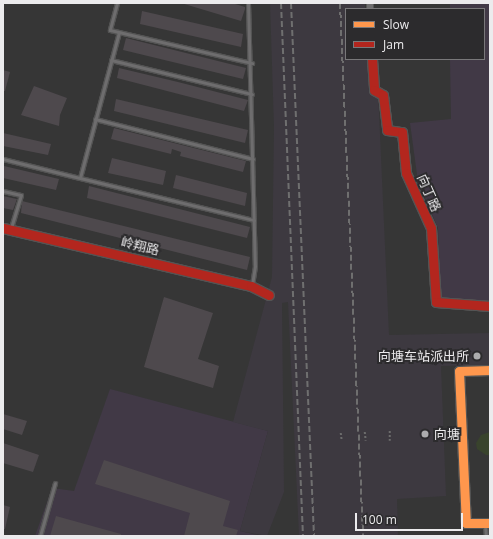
<!DOCTYPE html>
<html>
<head>
<meta charset="utf-8">
<style>
  body { margin:0 }
  #map { position:relative; width:493px; height:539px; overflow:hidden; background:#363636; font-family:"Open Sans","Noto Sans SC",sans-serif }
  div>[style] { position:absolute }
  .industrial>* { inset:0; background:#413946 }
  .built>* { inset:0; background:#3d3940 }
  .green>* { inset:0; background:#39432d }
  .building>* { inset:0; background:#4e494d }
  .path>* { height:1.5px; margin-top:-0.75px; transform-origin:0; background:repeating-linear-gradient(90deg,#6c6c6c 0 2px,transparent 0 4px) }
  .roads { filter:drop-shadow(1px 0 #545454) drop-shadow(-1px 0 #545454) drop-shadow(0 1px #545454) drop-shadow(0 -1px #545454) }
  .lane>* { height:3px; margin:-1.5px; padding:0 1.5px; transform-origin:1.5px; border-radius:1.5px; background:#6e6d6e }
  .street>* { height:6px; margin:-3px; padding:0 3px; transform-origin:3px; border-radius:3px; background:#6e6d6e }
  .slow>* { height:9px; margin:-4.5px; padding:0 4.5px; transform-origin:4.5px; border-radius:4.5px; background:#ff974d }
  .jam>* { height:9px; margin:-4.5px; padding:0 4.5px; transform-origin:4.5px; border-radius:4.5px; background:#b3261e }
  .rail>* { height:2px; margin-top:-1px; transform-origin:0; background:repeating-linear-gradient(90deg,#6f6f6f 0 6px,transparent 0 9px) }
  .dots>* { width:11px; height:11px; translate:-50% -50%; box-sizing:border-box; border:2px solid #2c2b2d; border-radius:50% }
  span { translate:-50% -50%; white-space:nowrap; text-align:center; line-height:1.15; -webkit-text-stroke:4px #2c2b2d; paint-order:stroke }
  .street-label { font-size:13px; color:#ecebed }
  .poi-label { font-size:13px; color:#ecebed }
  .right { translate:-100% -50%; text-align:right }
  .left { translate:0 -50%; text-align:left }
  .frame { position:absolute; inset:0; border:4px solid #ecebed; pointer-events:none }
  .legend { position:absolute; left:345px; top:8px; width:140px; height:52px; box-sizing:border-box; background:#2c2b2d; border:1px solid #79787a; margin:0; padding:5px 7px; list-style:none; font-size:12px; color:#ecebed }
  .legend li { display:flex; align-items:center; gap:8px; height:20px }
  .legend b { width:20px; border:1px solid #79787a }
  .scale { position:absolute; left:355px; top:513px; width:108px; height:18px; box-sizing:border-box; border:2px solid #ecebed; border-top:0; padding-left:5px; font-size:12px; line-height:14px; white-space:nowrap; color:#ecebed; -webkit-text-stroke:3px #2c2b2d; paint-order:stroke }
</style>
</head>
<body>
<div id="map">
  <div class="industrial">
    <div style="clip-path:polygon(450px 3px,490px 3px,490px 302px,440px 298px,438px 228px,418px 182px,410px 123px,451px 119px,450px 59px,484px 59px,484px 9px,450px 9px)"></div>
    <div style="clip-path:polygon(110px 389px,268px 431px,240px 531px,262px 536px,35px 536px,52px 488px,74px 491px)"></div>
  </div>
  <div class="built">
    <div style="clip-path:polygon(270px 3px,365px 3px,365px 9px,346px 9px,346px 59px,368px 59px,369px 91px,378px 90px,389px 335px,490px 333px,490px 365px,441px 366px,446px 496px,397px 499px,398px 536px,299px 536px,288px 302px,282px 303px,284px 492px,267px 536px,240px 531px,268px 431px,233px 422px,272px 277px,274px 127px)"></div>
  </div>
  <div class="green">
    <div style="clip-path:polygon(490px 432px,490px 455px,486px 455px,477px 449px,476px 443px,481px 435px)"></div>
  </div>
  <div class="building">
    <div style="clip-path:polygon(181px 3px,232px 3px,245px 7px,245px 9px,241px 21px)"></div>
    <div style="clip-path:polygon(142px 11px,243px 34px,241px 47px,140px 24px)"></div>
    <div style="clip-path:polygon(126px 38px,246px 68px,243px 79px,123px 50px)"></div>
    <div style="clip-path:polygon(119px 68px,178px 82px,248px 100px,244px 111px,117px 78px)"></div>
    <div style="clip-path:polygon(3px 70px,10px 72px,5px 91px,3px 91px)"></div>
    <div style="clip-path:polygon(34px 86px,67px 98px,60px 115px,59px 126px,21px 115px)"></div>
    <div style="clip-path:polygon(116px 99px,248px 130px,245px 143px,114px 111px)"></div>
    <div style="clip-path:polygon(114px 128px,246px 161px,243px 172px,180px 156px,181px 152px,172px 149px,171px 154px,111px 139px)"></div>
    <div style="clip-path:polygon(3px 133px,51px 144px,48px 155px,3px 146px)"></div>
    <div style="clip-path:polygon(112px 158px,166px 171px,163px 185px,108px 173px)"></div>
    <div style="clip-path:polygon(4px 166px,59px 179px,56px 190px,3px 178px)"></div>
    <div style="clip-path:polygon(176px 175px,247px 193px,245px 206px,173px 188px)"></div>
    <div style="clip-path:polygon(89px 186px,250px 227px,247px 238px,87px 198px)"></div>
    <div style="clip-path:polygon(3px 196px,17px 199px,13px 210px,3px 208px)"></div>
    <div style="clip-path:polygon(22px 201px,250px 257px,247px 270px,21px 213px)"></div>
    <div style="clip-path:polygon(164px 297px,213px 313px,198px 359px,219px 366px,213px 388px,144px 367px)"></div>
    <div style="clip-path:polygon(3px 414px,27px 421px,22px 435px,3px 429px)"></div>
    <div style="clip-path:polygon(3px 443px,39px 455px,33px 472px,3px 463px)"></div>
    <div style="clip-path:polygon(104px 460px,230px 501px,223px 526px,238px 530px,236px 536px,184px 536px,190px 513px,95px 484px)"></div>
    <div style="clip-path:polygon(3px 505px,10px 507px,5px 529px,3px 529px)"></div>
    <div style="clip-path:polygon(56px 516px,121px 534px,121px 536px,50px 536px)"></div>
  </div>
  <div class="path">
    <div style="left:390px;top:431px;width:10px;rotate:90deg"></div>
    <div style="left:365px;top:432px;width:9px;rotate:84deg"></div>
    <div style="left:341px;top:433px;width:8px;rotate:83deg"></div>
  </div>
  <div class="roads">
    <div class="lane">
      <div style="left:117px;top:3px;width:28px;rotate:105deg"></div>
      <div style="left:110px;top:30px;width:146px;rotate:13.1deg"></div>
      <div style="left:248px;top:3px;width:263px;rotate:88.5deg"></div>
      <div style="left:255px;top:266px;width:18px;rotate:99deg"></div>
      <div style="left:119px;top:32px;width:151px;rotate:105deg"></div>
      <div style="left:80px;top:178px;width:179px;rotate:13.6deg"></div>
      <div style="left:111px;top:60px;width:145px;rotate:13.6deg"></div>
      <div style="left:95px;top:119px;width:163px;rotate:14.2deg"></div>
      <div style="left:3px;top:159px;width:79px;rotate:13.9deg"></div>
      <div style="left:3px;top:191px;width:18px;rotate:13deg"></div>
      <div style="left:21px;top:195px;width:34px;rotate:107deg"></div>
      <div style="left:485px;top:525px;width:11px;rotate:85deg"></div>
      <div style="left:40px;top:536px;width:55px;rotate:-74.2deg"></div>
    </div>
    <div class="street">
      <div style="left:370px;top:3px;width:6px;rotate:90deg"></div>
    </div>
    <div class="slow">
      <div style="left:490px;top:370px;width:31px;rotate:178deg"></div>
      <div style="left:459px;top:371px;width:152px;rotate:87.4deg"></div>
      <div style="left:466px;top:523px;width:24px"></div>
    </div>
    <div class="jam">
      <div style="left:372px;top:59px;width:31px;rotate:86deg"></div>
      <div style="left:374px;top:90px;width:10px;rotate:29deg"></div>
      <div style="left:383px;top:95px;width:35px;rotate:83deg"></div>
      <div style="left:387px;top:130px;width:15px;rotate:8deg"></div>
      <div style="left:402px;top:132px;width:41px;rotate:84.4deg"></div>
      <div style="left:406px;top:173px;width:60px;rotate:65.6deg"></div>
      <div style="left:431px;top:228px;width:74px;rotate:86.1deg"></div>
      <div style="left:436px;top:302px;width:54px;rotate:4.2deg"></div>
      <div style="left:3px;top:228px;width:255px;rotate:13.2deg"></div>
      <div style="left:251px;top:286px;width:20px;rotate:27deg"></div>
    </div>
  </div>
  <div class="rail">
    <div style="left:281px;top:3px;width:533px;rotate:87.64deg"></div>
    <div style="left:291px;top:3px;width:533px;rotate:87.53deg"></div>
    <div style="left:340px;top:3px;width:533px;rotate:87.53deg"></div>
  </div>
  <div class="dots">
    <div style="left:477px;top:356px;background:#acacad"></div>
    <div style="left:425px;top:434px;background:#acacad"></div>
  </div>
  <div class="street-label">
    <span style="left:429px;top:193px;rotate:66deg">向丁路</span>
    <span style="left:140px;top:246px;rotate:13deg">岭翔路</span>
  </div>
  <div class="poi-label">
    <span class="right" style="left:469px;top:356px">向塘车站派出所</span>
    <span class="left" style="left:434px;top:434px">向塘</span>
  </div>
  <div class="frame"></div>
  <ul class="legend">
  <li><b style="height:5px;background:#ff974d"></b>Slow</li>
  <li><b style="height:5px;background:#b3261e"></b>Jam</li>
  </ul>
  <div class="scale">100 m</div>
</div>
</body>
</html>
